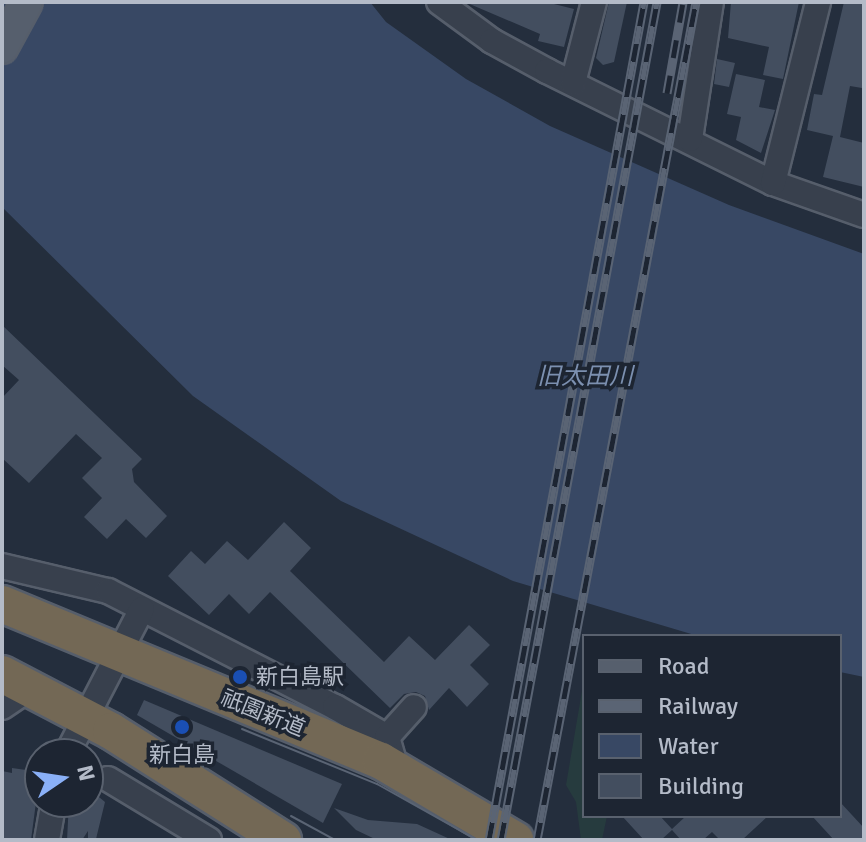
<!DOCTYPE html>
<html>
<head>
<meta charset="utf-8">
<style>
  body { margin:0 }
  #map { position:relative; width:866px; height:842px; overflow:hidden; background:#242e3d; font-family:Signika,"Noto Sans JP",sans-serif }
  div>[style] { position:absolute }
  .green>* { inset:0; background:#263b3e }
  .water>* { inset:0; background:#384864 }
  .building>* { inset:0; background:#434e5f }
  .roads { filter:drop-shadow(2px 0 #565e6b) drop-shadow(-2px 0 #565e6b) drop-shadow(0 2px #565e6b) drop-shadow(0 -2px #565e6b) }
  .minor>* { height:24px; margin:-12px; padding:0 12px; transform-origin:12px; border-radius:12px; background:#38404d }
  .major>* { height:30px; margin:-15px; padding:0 15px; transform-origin:15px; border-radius:15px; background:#565f6d }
  .highway>* { height:36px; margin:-18px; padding:0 18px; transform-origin:18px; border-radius:18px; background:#736855 }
  .tram>* { height:2px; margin:-1px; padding:0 1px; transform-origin:1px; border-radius:1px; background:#5a6474 }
  .rail>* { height:9px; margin-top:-4.5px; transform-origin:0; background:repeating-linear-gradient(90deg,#1d2532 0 18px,#5a6474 0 36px); box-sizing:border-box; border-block:2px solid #5a6474 }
  .dots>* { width:22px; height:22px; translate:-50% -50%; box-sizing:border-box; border:4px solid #1d2532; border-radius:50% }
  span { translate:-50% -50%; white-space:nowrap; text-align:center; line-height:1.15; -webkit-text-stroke:7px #1d2532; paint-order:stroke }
  .poi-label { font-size:22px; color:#b4bbc8 }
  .left { translate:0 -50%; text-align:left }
  .street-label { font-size:22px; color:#b4bbc8 }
  .water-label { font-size:24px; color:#7c90b0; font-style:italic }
  .frame { position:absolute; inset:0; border:4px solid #b4bbc8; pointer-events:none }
  .legend { position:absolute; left:582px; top:634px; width:260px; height:184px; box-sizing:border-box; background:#1d2532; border:2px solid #59616e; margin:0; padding:10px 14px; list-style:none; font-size:24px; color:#b4bbc8 }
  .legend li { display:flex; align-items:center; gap:16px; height:40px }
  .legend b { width:40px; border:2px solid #59616e }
  .north { position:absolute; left:24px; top:738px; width:80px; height:80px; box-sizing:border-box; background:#1d2532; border:2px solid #59616e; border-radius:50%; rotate:77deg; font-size:22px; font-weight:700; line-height:32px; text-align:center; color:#b4bbc8 }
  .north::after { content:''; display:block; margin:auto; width:28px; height:36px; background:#8ab0f7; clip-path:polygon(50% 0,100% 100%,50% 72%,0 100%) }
</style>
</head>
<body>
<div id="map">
  <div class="green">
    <div style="clip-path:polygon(583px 685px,584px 816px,607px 816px,602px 840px,581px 840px,576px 802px,566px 785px)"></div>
  </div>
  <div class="water">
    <div style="clip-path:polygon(2px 2px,370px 2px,386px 22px,466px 79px,550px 126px,729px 205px,864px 254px,864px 677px,840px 672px,840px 636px,698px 636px,513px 581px,341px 501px,193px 396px,2px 207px)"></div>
  </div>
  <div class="building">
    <div style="clip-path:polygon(465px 2px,546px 2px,574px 9px,564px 47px,538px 41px,540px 34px)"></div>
    <div style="clip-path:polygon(609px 2px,627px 2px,614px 62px,603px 65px,596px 58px)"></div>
    <div style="clip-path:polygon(731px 2px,799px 2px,783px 79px,763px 75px,769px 47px,728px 38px)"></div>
    <div style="clip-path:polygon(844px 2px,864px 2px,864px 77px,862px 88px,850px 86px,840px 137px,864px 143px,864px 187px,823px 177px,833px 136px,807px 130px,814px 94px,822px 95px)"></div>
    <div style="clip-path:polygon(717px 59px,735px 63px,729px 87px,714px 84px)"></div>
    <div style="clip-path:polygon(736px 74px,765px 80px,759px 107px,775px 110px,761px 153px,736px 140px,741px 117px,727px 114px)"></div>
    <div style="clip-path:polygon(2px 325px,142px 459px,132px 469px,134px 482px,167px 516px,146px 538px,126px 519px,107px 539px,84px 517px,102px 498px,82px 478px,102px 458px,76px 434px,29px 483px,2px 458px,2px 398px,19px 380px,2px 365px)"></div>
    <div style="clip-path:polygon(284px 522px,311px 548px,290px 571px,384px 662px,409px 636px,435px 660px,469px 625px,490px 645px,470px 665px,489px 684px,467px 707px,449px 688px,429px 710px,425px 696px,416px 692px,404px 694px,390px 708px,270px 592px,249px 614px,229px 594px,209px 615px,168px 576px,191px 551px,205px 564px,227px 541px,248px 560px)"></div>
    <div style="clip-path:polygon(144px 700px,342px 784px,323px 823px,137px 715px)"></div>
    <div style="clip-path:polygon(12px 768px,40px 772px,31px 840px,2px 840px,2px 771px,12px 773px)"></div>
    <div style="clip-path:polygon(88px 788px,105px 802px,96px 839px,88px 839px,88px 831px,82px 840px,67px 840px,69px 802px,88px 802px)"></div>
    <div style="clip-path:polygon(840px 802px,864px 828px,864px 840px,834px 840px,812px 816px,840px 816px)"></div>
    <div style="clip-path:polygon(334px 808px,368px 820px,417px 824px,452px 840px,377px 840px,356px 830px)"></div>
    <div style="clip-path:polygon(622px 816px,660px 816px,672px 829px,686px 816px,768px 816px,742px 840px,720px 840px,712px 832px,703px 840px,681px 840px,672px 830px,661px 840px,644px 840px)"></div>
  </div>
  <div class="roads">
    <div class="minor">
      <div style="left:439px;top:2px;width:66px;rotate:36.3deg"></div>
      <div style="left:492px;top:41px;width:63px;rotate:28.6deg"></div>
      <div style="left:547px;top:71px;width:252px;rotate:26.4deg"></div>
      <div style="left:773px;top:183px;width:96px;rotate:19.4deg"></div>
      <div style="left:573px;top:83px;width:84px;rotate:-75.5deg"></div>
      <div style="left:690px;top:139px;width:139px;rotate:-81.3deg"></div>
      <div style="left:773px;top:183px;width:187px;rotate:-76deg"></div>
      <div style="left:2px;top:566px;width:109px;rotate:13.3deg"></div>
      <div style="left:108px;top:591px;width:255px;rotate:27.1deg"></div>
      <div style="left:335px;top:707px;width:60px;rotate:30deg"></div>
      <div style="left:387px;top:737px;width:33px;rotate:74deg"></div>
      <div style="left:2px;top:707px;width:32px;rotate:-34deg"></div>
      <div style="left:387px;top:737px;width:40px;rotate:-48deg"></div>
      <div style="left:67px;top:754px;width:163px;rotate:-62.7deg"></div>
      <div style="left:108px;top:779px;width:118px;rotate:31.1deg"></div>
      <div style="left:47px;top:840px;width:39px;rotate:-80deg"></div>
    </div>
    <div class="major">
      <div style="left:2px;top:48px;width:52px;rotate:-61.5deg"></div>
    </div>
    <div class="highway">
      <div style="left:2px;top:604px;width:410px;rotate:22.5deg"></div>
      <div style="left:381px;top:761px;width:156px;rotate:30.5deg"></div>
      <div style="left:2px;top:674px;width:123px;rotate:27.6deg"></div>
      <div style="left:111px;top:731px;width:204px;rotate:32.4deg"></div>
    </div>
  </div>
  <div class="tram">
    <div style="left:242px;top:729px;width:146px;rotate:22.2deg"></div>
    <div style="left:377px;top:784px;width:115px;rotate:29.2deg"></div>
    <div style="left:291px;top:816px;width:50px;rotate:28.6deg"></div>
  </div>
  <div class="rail">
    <div style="left:667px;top:93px;width:92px;rotate:-80deg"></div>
    <div style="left:489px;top:840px;width:852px;rotate:-79.52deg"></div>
    <div style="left:501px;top:840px;width:852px;rotate:-79.45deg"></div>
    <div style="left:537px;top:840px;width:853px;rotate:-79.26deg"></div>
  </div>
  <div class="dots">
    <div style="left:240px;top:677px;background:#1a4fb4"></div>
    <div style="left:182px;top:727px;background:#1a4fb4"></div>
  </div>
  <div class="poi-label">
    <span class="left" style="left:256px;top:677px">新白島駅</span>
    <span style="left:182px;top:755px">新白島</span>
  </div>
  <div class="street-label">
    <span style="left:263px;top:713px;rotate:22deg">祇園新道</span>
  </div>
  <div class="water-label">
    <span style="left:585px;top:377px">旧太田川</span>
  </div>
  <div class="frame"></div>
  <ul class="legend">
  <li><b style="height:10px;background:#565f6d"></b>Road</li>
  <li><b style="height:10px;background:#5a6474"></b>Railway</li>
  <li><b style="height:22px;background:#384864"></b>Water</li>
  <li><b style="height:22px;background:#434e5f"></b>Building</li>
  </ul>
  <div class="north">N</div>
</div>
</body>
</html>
